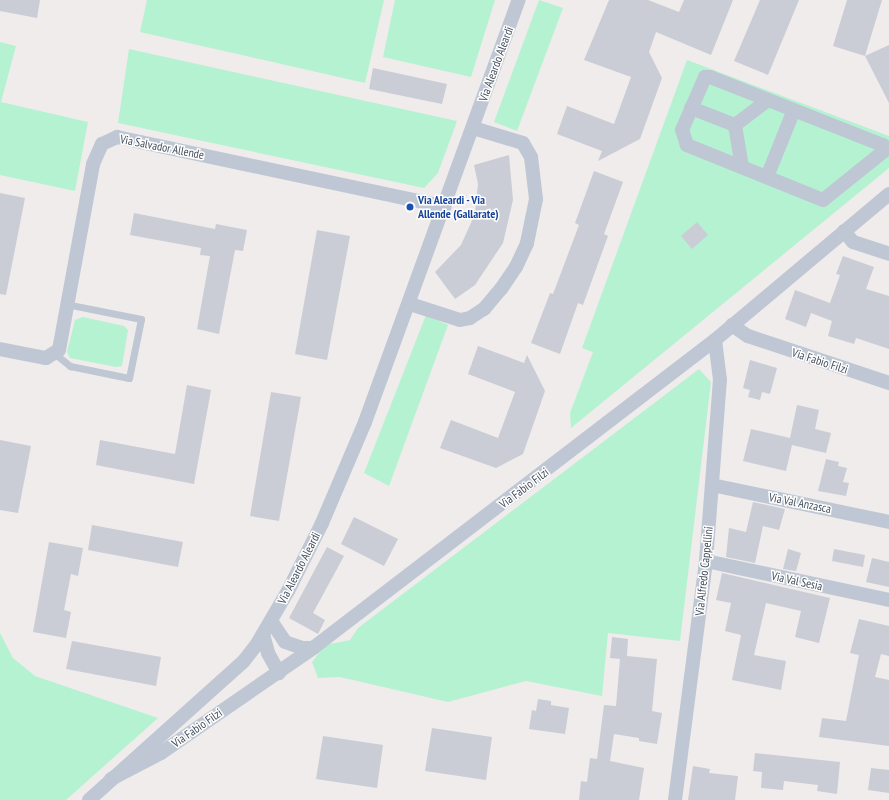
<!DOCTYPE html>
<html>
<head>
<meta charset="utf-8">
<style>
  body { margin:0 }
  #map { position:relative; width:889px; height:800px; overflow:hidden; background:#efeceb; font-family:"PT Sans Narrow",sans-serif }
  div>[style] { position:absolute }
  .green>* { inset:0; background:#b5f2d2 }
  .building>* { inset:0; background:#cacdd5 }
  .lane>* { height:7px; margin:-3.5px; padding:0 3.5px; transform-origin:3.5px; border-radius:3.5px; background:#bec7d3 }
  .street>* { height:14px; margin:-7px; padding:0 7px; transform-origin:7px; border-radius:7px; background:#bec7d3 }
  .dots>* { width:11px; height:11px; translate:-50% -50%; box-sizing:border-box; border:2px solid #fff; border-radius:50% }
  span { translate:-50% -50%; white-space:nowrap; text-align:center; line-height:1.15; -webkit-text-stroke:3px #fff; paint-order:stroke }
  .street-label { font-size:12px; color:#434d5b }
  .transit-label { font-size:12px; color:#164399; font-weight:700 }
  .left { translate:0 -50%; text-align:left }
</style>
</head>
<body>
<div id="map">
  <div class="green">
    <div style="clip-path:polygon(147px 0,384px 0,365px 83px,140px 32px)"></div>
    <div style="clip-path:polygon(395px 0,495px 0,471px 77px,383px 57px)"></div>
    <div style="clip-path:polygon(539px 0,563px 8px,517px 131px,494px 122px)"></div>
    <div style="clip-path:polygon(0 42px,16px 46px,1px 102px,88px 122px,75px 191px,0 175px)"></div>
    <div style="clip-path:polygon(129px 49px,457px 121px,438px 173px,424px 188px,118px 123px)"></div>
    <div style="clip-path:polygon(687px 60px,889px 136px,889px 168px,571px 428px,570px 413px,593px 352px,582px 348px)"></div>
    <div style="clip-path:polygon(426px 315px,448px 325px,389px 486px,364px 473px)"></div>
    <div style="clip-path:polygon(83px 317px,124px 326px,128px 330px,122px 366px,116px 367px,70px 358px,67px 352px,75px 320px)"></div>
    <div style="clip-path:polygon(699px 369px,711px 382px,680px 641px,608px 633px,602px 696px,526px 681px,448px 702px,340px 677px,318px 678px,312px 662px,325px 645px,350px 640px,358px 628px)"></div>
    <div style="clip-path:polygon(0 633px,13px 658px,35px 676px,158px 718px,66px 800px,0 800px)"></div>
  </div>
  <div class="building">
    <div style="clip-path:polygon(0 0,40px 0,37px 18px,0 11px)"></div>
    <div style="clip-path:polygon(609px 0,648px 0,679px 12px,684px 0,733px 0,711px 55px,656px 32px,649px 52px,662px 78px,640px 139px,598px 161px,602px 151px,557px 134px,567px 106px,614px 124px,631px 77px,584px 60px)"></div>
    <div style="clip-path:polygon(760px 0,799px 0,768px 75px,734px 61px)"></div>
    <div style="clip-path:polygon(847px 0,882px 0,865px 56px,833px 46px)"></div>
    <div style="clip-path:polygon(889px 45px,889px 103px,865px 56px)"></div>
    <div style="clip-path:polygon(373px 68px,447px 84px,442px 104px,369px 89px)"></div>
    <div style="clip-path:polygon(509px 155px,513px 200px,503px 243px,475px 285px,455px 299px,435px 272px,461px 245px,475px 214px,478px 184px,474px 165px)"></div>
    <div style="clip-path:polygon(594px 171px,623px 182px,604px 234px,608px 236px,583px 305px,578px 303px,560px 354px,531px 343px,550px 293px,553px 294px,579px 225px,575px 223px)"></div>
    <div style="clip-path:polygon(0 193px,25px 198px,6px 295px,0 294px)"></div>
    <div style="clip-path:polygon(134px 213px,215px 229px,216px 224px,247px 230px,243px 251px,235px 250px,219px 334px,197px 329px,210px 256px,200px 255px,201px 248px,130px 235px)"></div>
    <div style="clip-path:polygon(697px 222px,708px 235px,692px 249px,681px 236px)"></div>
    <div style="clip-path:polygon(317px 230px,350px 236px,327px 360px,295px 354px)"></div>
    <div style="clip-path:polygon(843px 256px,874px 267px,866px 289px,889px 296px,889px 349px,856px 338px,854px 344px,828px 336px,832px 321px,811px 313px,806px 327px,785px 319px,795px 290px,830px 303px,840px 275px,836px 274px)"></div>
    <div style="clip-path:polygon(478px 346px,524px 363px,527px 355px,545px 391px,523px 454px,496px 468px,440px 448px,451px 420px,498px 438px,515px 392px,468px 374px)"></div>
    <div style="clip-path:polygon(750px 360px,777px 368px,770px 394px,762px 392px,760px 400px,748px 397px,750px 390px,743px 388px)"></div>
    <div style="clip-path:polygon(187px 385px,211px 390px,194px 484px,96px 465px,100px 440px,175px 454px)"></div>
    <div style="clip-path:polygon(271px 392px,301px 397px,279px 521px,250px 516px)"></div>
    <div style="clip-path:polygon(797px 405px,819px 410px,815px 429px,831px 433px,826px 453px,792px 445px,786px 471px,743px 461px,751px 429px,790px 438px)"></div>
    <div style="clip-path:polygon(0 440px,31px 446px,18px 513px,0 510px)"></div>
    <div style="clip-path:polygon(826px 459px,839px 462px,838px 466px,847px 468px,843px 482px,849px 483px,846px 496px,818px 491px)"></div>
    <div style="clip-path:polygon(753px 502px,785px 509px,779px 530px,763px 526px,755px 563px,726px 557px,729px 528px,746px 532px)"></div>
    <div style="clip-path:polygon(354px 517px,398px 539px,384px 566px,341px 544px)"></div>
    <div style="clip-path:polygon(92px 525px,183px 542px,178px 567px,88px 550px)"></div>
    <div style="clip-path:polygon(49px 542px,83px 548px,78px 576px,71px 574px,64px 610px,71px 612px,66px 638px,33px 632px)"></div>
    <div style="clip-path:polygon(327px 547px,344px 556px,313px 613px,325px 620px,318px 634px,289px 618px)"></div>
    <div style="clip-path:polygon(788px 549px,801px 553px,796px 571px,783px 569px)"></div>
    <div style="clip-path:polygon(834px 549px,865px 555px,863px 567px,832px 561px)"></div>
    <div style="clip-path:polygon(872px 558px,889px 562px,889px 587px,866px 582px)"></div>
    <div style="clip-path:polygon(722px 573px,830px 598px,819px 643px,795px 637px,801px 611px,766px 603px,754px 655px,786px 661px,781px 690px,732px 680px,741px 635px,725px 631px,731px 603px,716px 600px)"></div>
    <div style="clip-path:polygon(859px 619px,889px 626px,889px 656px,881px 654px,875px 677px,889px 680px,889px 746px,819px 737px,822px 718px,846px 721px,859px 655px,850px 653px)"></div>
    <div style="clip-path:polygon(612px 637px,628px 639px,627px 656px,657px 659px,652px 711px,662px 713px,657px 744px,639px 741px,639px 738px,614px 734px,610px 761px,644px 768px,639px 800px,579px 800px,581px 781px,587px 782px,590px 758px,597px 759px,604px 705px,616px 706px,620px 659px,610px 658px)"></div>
    <div style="clip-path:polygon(72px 641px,161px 657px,156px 686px,66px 669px)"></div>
    <div style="clip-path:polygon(538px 699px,551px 701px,551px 705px,569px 708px,565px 734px,529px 729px,532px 710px,536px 711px)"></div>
    <div style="clip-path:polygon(432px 728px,492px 737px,486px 780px,425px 771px)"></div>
    <div style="clip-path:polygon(323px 736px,383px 745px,377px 788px,316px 779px)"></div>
    <div style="clip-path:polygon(755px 753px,840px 762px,837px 794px,817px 791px,818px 785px,784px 781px,783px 790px,761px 788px,762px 772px,753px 771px)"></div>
    <div style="clip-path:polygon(693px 766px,710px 769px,709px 773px,738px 776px,735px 800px,688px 800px)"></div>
    <div style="clip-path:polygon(871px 768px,889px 770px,889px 793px,868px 790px)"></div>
  </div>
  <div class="lane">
    <div style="left:54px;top:353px;width:21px;rotate:39deg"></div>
    <div style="left:70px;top:366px;width:60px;rotate:11.5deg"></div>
    <div style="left:129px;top:378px;width:60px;rotate:-78.5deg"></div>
    <div style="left:141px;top:319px;width:76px;rotate:-168.7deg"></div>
  </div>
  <div class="street">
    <div style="left:705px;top:77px;width:5px"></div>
    <div style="left:710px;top:77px;width:186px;rotate:21.5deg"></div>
    <div style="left:883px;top:145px;width:6px;rotate:81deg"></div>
    <div style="left:884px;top:151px;width:78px;rotate:141.2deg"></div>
    <div style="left:823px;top:200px;width:147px;rotate:-158deg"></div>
    <div style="left:687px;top:145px;width:16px;rotate:-108deg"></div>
    <div style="left:682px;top:130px;width:58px;rotate:-66.5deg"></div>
    <div style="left:691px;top:108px;width:47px;rotate:21.1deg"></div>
    <div style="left:742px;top:167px;width:43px;rotate:-99.5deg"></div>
    <div style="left:735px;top:125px;width:41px;rotate:-37.1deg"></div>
    <div style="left:767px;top:177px;width:72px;rotate:-68.1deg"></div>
    <div style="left:844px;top:231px;width:14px;rotate:51deg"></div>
    <div style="left:853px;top:242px;width:38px;rotate:18deg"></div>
    <div style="left:410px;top:304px;width:52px;rotate:17.7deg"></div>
    <div style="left:460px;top:320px;width:10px;rotate:-11deg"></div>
    <div style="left:470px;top:318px;width:17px;rotate:-33deg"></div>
    <div style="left:484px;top:309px;width:26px;rotate:-50deg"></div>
    <div style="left:501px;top:289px;width:27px;rotate:-56deg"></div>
    <div style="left:516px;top:267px;width:26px;rotate:-65deg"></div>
    <div style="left:527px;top:243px;width:45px;rotate:-78.4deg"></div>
    <div style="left:536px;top:199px;width:42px;rotate:-96.8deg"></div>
    <div style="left:531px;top:157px;width:16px;rotate:-120deg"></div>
    <div style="left:523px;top:143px;width:52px;rotate:-163.3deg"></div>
    <div style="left:732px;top:325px;width:19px;rotate:35deg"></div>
    <div style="left:748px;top:336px;width:149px;rotate:18.4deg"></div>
    <div style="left:0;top:349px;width:47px;rotate:11.1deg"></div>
    <div style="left:46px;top:358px;width:15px;rotate:-32deg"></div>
    <div style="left:59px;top:350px;width:189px;rotate:-79.6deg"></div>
    <div style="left:93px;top:164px;width:22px;rotate:-66deg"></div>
    <div style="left:102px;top:144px;width:17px;rotate:-25deg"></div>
    <div style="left:117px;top:137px;width:335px;rotate:12deg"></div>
    <div style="left:712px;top:485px;width:181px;rotate:11.8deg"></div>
    <div style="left:706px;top:561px;width:187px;rotate:12deg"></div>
    <div style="left:271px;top:621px;width:25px;rotate:56deg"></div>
    <div style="left:285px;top:642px;width:18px;rotate:19deg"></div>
    <div style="left:302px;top:648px;width:11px"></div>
    <div style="left:263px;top:634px;width:20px;rotate:75deg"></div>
    <div style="left:268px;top:653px;width:23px;rotate:61deg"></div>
    <div style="left:111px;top:779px;width:56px;rotate:-27.5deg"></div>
    <div style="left:161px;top:753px;width:185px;rotate:-34.6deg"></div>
    <div style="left:313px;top:648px;width:506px;rotate:-37.46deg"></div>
    <div style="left:715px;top:340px;width:227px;rotate:-40deg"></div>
    <div style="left:89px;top:800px;width:207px;rotate:-41.9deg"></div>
    <div style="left:243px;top:662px;width:23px;rotate:-52deg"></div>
    <div style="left:257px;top:644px;width:61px;rotate:-59.7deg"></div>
    <div style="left:288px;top:591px;width:76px;rotate:-63.4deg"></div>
    <div style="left:322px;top:523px;width:110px;rotate:-66.9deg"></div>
    <div style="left:365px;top:422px;width:449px;rotate:-70deg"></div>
    <div style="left:675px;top:800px;width:241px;rotate:-82.6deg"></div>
    <div style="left:706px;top:561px;width:182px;rotate:-85.6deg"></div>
    <div style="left:720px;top:380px;width:40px;rotate:-97.1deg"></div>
  </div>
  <div class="dots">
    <div style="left:410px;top:207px;background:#1a4fb4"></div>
  </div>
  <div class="street-label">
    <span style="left:496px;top:64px;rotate:-70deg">Via Aleardo Aleardi</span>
    <span style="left:162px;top:147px;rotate:11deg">Via Salvador Allende</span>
    <span style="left:820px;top:361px;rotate:18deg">Via Fabio Filzi</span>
    <span style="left:524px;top:488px;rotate:-37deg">Via Fabio Filzi</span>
    <span style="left:800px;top:503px;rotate:11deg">Via Val Anzasca</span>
    <span style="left:299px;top:568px;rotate:-63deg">Via Aleardo Aleardi</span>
    <span style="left:704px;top:571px;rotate:-84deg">Via Alfredo Cappellini</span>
    <span style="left:797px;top:581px;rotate:12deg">Via Val Sesia</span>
    <span style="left:197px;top:728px;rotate:-35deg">Via Fabio Filzi</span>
  </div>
  <div class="transit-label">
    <span class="left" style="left:418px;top:207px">Via Aleardi - Via<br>Allende (Gallarate)</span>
  </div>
</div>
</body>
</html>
